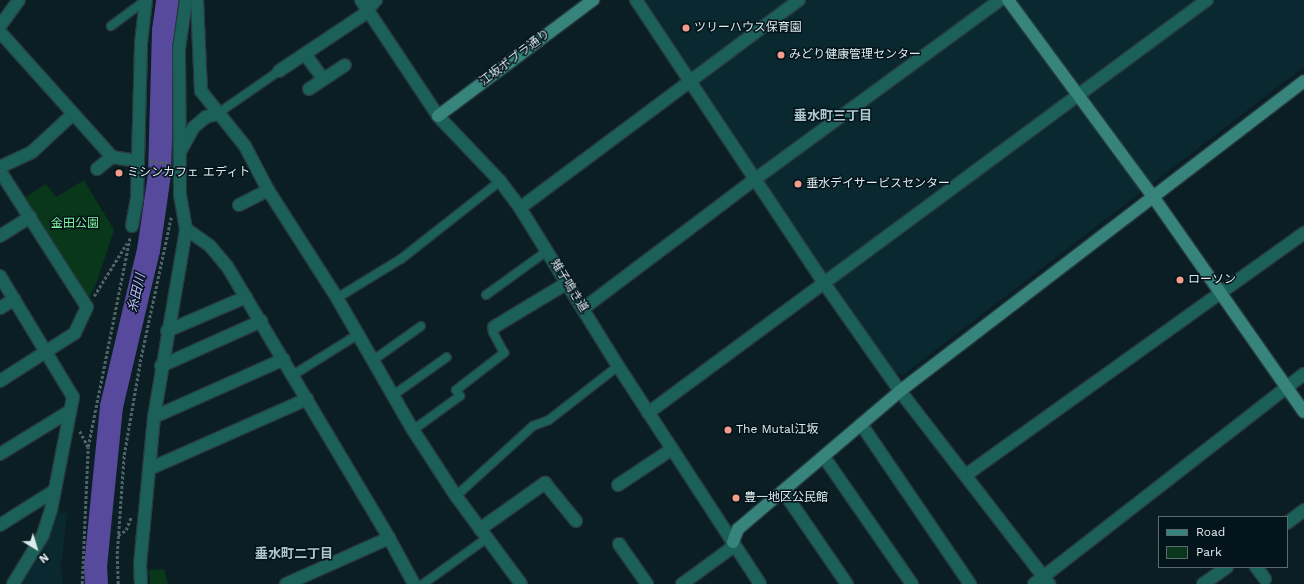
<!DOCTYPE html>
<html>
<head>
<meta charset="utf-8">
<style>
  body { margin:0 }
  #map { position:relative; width:1304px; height:584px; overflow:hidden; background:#0a1e24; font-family:"Work Sans","Noto Sans JP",sans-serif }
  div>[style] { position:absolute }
  .built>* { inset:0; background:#0a2830 }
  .green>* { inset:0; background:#093719 }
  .river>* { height:23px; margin:-11.5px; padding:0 11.5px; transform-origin:11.5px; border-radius:11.5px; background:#57499c }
  .path>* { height:2.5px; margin-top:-1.25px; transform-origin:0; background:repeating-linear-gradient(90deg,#516368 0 3px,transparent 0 5px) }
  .roads { filter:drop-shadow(1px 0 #283b40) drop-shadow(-1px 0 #283b40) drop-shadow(0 1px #283b40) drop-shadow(0 -1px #283b40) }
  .lane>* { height:8px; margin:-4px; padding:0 4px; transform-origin:4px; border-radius:4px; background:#1b6059 }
  .street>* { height:12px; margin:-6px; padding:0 6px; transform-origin:6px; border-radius:6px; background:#1b6059 }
  .secondary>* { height:12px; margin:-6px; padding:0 6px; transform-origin:6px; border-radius:6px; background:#36847b }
  .dots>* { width:11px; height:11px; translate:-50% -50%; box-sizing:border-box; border:2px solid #03151b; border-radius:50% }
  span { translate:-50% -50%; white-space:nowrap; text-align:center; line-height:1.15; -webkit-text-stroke:3px #03151b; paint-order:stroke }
  .poi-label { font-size:12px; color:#deeaee }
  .left { translate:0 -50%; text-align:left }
  .street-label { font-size:12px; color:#deeaee }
  .park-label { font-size:12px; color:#80f49e }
  .neighbourhood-label { font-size:13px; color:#afc7cf; font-weight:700 }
  .water-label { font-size:13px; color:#bfb9fd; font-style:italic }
  .legend { position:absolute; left:1158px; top:516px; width:130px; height:52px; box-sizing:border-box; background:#03151b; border:1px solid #5b6a6f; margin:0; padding:5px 7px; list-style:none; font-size:12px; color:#deeaee }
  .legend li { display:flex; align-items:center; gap:8px; height:20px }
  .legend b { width:20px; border:1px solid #5b6a6f }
  .north { position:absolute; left:16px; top:528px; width:40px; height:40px; -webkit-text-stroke:3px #03151b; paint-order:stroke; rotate:142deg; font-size:11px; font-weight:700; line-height:16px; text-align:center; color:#deeaee }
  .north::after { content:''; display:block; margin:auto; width:14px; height:18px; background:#deeaee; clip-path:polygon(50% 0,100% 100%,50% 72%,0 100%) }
</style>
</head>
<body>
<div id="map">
  <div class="built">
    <div style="clip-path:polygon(644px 0,1304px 0,1304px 67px,903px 375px,895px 373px,821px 271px)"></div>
    <div style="clip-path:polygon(56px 512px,67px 513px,61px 568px,63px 584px,20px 584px,37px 560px,52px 530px)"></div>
  </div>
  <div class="green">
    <div style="clip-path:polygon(84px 180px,114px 230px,96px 284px,87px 301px,23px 199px,46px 184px,56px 197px)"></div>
    <div style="clip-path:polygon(164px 569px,168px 584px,150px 584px,149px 570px)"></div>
  </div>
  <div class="river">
    <div style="left:96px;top:584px;width:18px;rotate:-93deg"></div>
    <div style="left:95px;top:566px;width:161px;rotate:-84.3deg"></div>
    <div style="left:111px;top:406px;width:160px;rotate:-76.7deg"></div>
    <div style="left:148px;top:250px;width:77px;rotate:-81.8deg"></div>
    <div style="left:159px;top:174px;width:144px;rotate:-88.4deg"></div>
    <div style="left:163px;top:30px;width:30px;rotate:-82deg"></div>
  </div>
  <div class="path">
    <div style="left:150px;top:161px;width:19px;rotate:6deg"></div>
    <div style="left:94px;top:296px;width:62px;rotate:-58.1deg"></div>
    <div style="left:80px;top:431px;width:18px;rotate:63deg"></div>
    <div style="left:118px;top:535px;width:9px;rotate:-32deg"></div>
    <div style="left:126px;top:530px;width:14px;rotate:-69deg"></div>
    <div style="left:82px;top:584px;width:137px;rotate:-87.5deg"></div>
    <div style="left:88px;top:447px;width:215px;rotate:-78.7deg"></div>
    <div style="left:118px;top:584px;width:30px;rotate:-92deg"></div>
    <div style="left:117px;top:554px;width:99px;rotate:-86deg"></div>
    <div style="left:124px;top:455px;width:94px;rotate:-80.2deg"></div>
    <div style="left:140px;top:362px;width:148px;rotate:-77.9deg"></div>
  </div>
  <div class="roads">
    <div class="lane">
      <div style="left:111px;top:26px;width:44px;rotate:-36.6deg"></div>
      <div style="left:217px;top:114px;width:75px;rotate:-34.7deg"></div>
      <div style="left:486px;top:295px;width:75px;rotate:-35.8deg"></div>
      <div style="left:337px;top:298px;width:75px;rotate:-31.4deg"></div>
      <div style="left:401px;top:259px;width:120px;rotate:-38.2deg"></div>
      <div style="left:372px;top:361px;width:60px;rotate:-35.5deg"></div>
      <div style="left:293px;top:375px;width:75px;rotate:-32deg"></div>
      <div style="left:392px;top:396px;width:67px;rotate:-35.3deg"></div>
      <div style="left:413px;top:430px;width:58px;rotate:-35.9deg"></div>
      <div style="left:460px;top:396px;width:7px;rotate:-124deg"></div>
      <div style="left:456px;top:390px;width:61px;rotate:-37.6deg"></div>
      <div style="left:504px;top:353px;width:24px;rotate:-118deg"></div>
      <div style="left:493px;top:332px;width:5px;rotate:-79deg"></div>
      <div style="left:456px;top:496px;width:104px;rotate:-42.3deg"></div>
      <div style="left:533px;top:426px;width:17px;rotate:-21deg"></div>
      <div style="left:549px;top:420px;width:88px;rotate:-38deg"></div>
      <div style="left:423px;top:584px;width:79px;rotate:-35.7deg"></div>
    </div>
    <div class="street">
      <div style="left:197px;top:0;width:91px;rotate:87.5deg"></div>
      <div style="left:201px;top:91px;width:70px;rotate:51.3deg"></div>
      <div style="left:245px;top:146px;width:50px;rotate:62.4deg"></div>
      <div style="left:268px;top:190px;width:128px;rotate:57.4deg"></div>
      <div style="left:337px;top:298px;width:152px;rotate:60.1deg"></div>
      <div style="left:413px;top:430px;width:79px;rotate:56.9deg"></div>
      <div style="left:456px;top:496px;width:109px;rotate:53.5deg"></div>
      <div style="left:361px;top:0;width:139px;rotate:56.4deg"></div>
      <div style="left:438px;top:116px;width:90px;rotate:46.4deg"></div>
      <div style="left:500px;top:181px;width:34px;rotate:53deg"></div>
      <div style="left:520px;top:208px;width:186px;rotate:58.2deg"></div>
      <div style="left:618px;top:366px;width:260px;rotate:56.9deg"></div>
      <div style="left:636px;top:0;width:340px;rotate:56.4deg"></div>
      <div style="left:824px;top:283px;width:132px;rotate:54.9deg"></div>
      <div style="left:900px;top:391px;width:244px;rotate:52.3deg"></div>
      <div style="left:0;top:26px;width:32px;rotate:-54deg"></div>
      <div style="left:0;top:32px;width:168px;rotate:48.1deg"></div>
      <div style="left:112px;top:157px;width:25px;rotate:9deg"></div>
      <div style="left:305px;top:54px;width:31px;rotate:54deg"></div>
      <div style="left:279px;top:71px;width:101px;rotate:-33.7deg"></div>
      <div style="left:363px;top:15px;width:20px;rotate:-49deg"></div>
      <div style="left:309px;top:89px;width:43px;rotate:-33.7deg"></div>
      <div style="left:181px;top:150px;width:26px;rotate:-61deg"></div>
      <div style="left:194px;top:127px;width:16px;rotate:-40deg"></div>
      <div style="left:206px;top:117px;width:11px;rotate:-15deg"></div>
      <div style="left:0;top:167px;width:35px;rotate:-25deg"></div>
      <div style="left:32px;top:152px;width:56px;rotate:-42.8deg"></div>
      <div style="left:97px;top:169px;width:19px;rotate:-39deg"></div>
      <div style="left:0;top:171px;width:161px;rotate:57.4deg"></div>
      <div style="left:87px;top:307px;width:29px;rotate:115deg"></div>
      <div style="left:75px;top:333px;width:89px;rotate:147.4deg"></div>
      <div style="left:239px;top:205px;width:33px;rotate:-27deg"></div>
      <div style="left:520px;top:208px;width:348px;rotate:-36.7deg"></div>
      <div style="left:132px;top:226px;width:28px;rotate:-80deg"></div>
      <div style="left:137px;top:198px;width:155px;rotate:-88.5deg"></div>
      <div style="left:141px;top:43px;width:43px;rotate:-83.4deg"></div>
      <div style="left:186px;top:229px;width:29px;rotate:35deg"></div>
      <div style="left:210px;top:246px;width:26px;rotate:50deg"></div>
      <div style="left:227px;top:266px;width:317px;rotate:59.2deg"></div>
      <div style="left:389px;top:538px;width:52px;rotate:61.5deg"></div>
      <div style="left:0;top:236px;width:36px;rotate:-32deg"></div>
      <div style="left:0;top:276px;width:141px;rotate:58.9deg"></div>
      <div style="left:73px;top:397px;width:115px;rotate:101deg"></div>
      <div style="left:51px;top:510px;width:26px;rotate:108deg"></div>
      <div style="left:43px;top:535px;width:57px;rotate:121.5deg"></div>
      <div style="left:0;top:308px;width:17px;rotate:-31deg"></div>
      <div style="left:584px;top:308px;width:213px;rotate:-37deg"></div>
      <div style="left:754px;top:180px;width:305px;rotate:-36.2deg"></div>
      <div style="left:494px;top:327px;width:85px;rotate:-31.1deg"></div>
      <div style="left:167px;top:331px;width:86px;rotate:-23.3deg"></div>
      <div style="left:161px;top:366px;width:110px;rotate:-24.2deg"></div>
      <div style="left:648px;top:413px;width:695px;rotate:-36.46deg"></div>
      <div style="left:154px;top:417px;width:142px;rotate:-24deg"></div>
      <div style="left:861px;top:424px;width:194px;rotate:55.7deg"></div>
      <div style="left:0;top:454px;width:82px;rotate:-31.6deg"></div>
      <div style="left:824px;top:457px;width:155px;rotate:55.3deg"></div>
      <div style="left:149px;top:469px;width:173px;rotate:-23.9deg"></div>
      <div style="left:966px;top:475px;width:416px;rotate:-35.6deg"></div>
      <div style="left:618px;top:485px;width:65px;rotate:-33.7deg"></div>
      <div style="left:783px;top:491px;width:113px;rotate:55.5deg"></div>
      <div style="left:1287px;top:523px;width:21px;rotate:-37deg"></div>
      <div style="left:0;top:525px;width:64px;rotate:-32.2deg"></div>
      <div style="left:480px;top:529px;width:80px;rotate:-35.3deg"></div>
      <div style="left:545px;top:483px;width:49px;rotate:50.8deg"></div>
      <div style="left:619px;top:544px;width:49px;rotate:55deg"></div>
      <div style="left:1256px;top:567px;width:15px;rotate:53deg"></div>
      <div style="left:141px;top:584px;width:19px;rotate:-93deg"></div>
      <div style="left:140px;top:565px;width:149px;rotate:-84.6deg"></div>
      <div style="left:154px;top:417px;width:191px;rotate:-80.3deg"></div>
      <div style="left:186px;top:229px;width:36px;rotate:-100deg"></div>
      <div style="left:180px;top:194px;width:145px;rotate:-90.4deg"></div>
      <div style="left:179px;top:49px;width:49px;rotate:-81.9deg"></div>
      <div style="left:286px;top:584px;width:113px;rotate:-24.1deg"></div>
      <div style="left:682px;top:584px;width:59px;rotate:-36.1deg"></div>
      <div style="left:730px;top:549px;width:8px;rotate:-67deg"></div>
      <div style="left:1034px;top:584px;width:342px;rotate:-37.9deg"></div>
      <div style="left:1203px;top:584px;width:29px;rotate:-35deg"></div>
    </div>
    <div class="secondary">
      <div style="left:1008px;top:0;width:246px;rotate:53.6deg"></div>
      <div style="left:1154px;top:198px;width:261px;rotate:55deg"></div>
      <div style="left:438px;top:116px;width:194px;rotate:-36.8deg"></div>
      <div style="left:733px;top:542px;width:14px;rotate:-69deg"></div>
      <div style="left:738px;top:529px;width:213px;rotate:-40.4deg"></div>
      <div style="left:900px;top:391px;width:509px;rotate:-37.5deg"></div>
    </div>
  </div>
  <div class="dots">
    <div style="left:686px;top:28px;background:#f49d8c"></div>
    <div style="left:781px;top:55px;background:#f49d8c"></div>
    <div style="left:119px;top:173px;background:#f49d8c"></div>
    <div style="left:798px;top:184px;background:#f49d8c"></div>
    <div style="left:1180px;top:280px;background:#f49d8c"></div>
    <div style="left:728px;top:430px;background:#f49d8c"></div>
    <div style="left:736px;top:498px;background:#f49d8c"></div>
  </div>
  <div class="poi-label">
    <span class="left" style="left:694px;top:28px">ツリーハウス保育園</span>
    <span class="left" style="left:789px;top:55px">みどり健康管理センター</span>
    <span class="left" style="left:127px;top:173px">ミシンカフェ エディト</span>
    <span class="left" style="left:806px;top:184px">垂水デイサービスセンター</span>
    <span class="left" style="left:1188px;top:280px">ローソン</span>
    <span class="left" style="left:736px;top:430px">The Mutal江坂</span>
    <span class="left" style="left:744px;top:498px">豊一地区公民館</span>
  </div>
  <div class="street-label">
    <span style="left:515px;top:58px;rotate:-37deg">江坂ポプラ通り</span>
    <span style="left:569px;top:286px;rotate:58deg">雉子鳴き道</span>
  </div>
  <div class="park-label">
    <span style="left:75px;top:224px">金田公園</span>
  </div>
  <div class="neighbourhood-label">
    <span style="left:833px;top:116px">垂水町三丁目</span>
    <span style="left:294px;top:554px">垂水町二丁目</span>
  </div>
  <div class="water-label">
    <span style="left:137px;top:293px;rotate:-77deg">糸田川</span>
  </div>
  <ul class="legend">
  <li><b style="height:5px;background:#36847b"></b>Road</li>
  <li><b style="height:11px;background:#093719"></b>Park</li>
  </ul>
  <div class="north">N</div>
</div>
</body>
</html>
